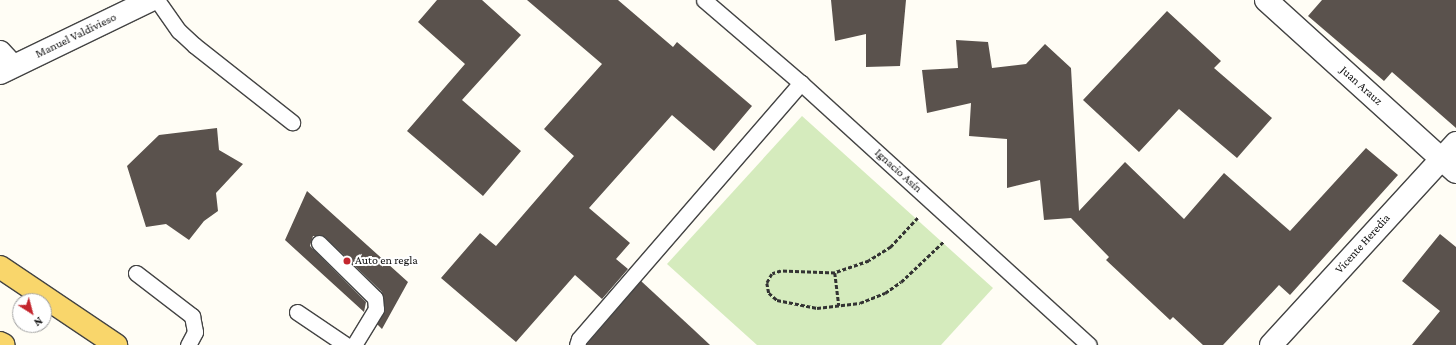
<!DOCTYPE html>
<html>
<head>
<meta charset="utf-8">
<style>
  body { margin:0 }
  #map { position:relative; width:1456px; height:345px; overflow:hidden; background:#fffdf5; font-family:"Crimson Pro",serif }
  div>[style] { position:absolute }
  .green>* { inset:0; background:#d5ebbd }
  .building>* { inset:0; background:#5a524d }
  .path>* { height:2.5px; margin-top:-1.25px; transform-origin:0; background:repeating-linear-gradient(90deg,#333 0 4px,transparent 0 6px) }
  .roads { filter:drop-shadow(1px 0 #444) drop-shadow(-1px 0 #444) drop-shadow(0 1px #444) drop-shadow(0 -1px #444) }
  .lane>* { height:15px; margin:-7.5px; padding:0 7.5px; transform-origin:7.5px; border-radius:7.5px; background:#fff }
  .street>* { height:22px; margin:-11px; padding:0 11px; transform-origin:11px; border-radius:11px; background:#fff }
  .primary>* { height:22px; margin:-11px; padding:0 11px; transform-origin:11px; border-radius:11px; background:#f9d66b }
  .dots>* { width:11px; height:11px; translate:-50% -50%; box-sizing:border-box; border:2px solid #fff; border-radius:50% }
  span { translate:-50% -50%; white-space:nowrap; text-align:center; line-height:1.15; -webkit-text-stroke:4px #fff; paint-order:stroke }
  .street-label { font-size:12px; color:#111 }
  .poi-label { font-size:12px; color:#111 }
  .left { translate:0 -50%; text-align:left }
  .north { position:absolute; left:12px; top:293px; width:40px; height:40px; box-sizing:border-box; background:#fff; border:1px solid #a0a0a0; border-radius:50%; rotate:144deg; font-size:11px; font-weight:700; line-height:16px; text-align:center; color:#111 }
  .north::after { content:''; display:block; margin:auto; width:14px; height:18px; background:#c4262e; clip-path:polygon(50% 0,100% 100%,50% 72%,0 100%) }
</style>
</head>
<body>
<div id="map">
  <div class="green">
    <div style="clip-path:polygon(802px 116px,993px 288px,941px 345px,757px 345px,667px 264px)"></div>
  </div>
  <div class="building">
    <div style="clip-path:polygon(437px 0,482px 0,521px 35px,462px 100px,521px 151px,483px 196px,407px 131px,465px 64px,418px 22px)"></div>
    <div style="clip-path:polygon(527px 0,618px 0,673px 47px,677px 42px,752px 106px,714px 151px,672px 115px,589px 208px,630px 243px,616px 259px,628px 269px,602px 299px,575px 275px,516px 342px,441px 278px,480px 233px,496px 246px,574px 156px,544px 129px,602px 64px)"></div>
    <div style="clip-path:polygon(831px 0,906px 0,900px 66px,866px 67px,866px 34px,835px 41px)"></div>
    <div style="clip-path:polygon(1322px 0,1456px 0,1456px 128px,1392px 72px,1384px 81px,1308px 16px)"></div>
    <div style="clip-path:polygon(1167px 11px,1221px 61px,1214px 68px,1272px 118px,1237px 158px,1179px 109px,1139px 152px,1083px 100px)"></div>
    <div style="clip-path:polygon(956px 40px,988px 42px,992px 68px,1026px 64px,1045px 44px,1071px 68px,1079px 211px,1125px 162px,1184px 219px,1224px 173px,1290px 231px,1366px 148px,1398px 175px,1290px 295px,1279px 285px,1223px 345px,1203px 345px,1173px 317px,1170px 320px,1106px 260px,1109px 257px,1071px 218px,1044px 220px,1040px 180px,1007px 188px,1007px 139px,969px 136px,971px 103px,927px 113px,922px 70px,958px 68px)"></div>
    <div style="clip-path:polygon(217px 128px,219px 150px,243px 164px,216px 193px,218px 211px,204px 221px,189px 240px,166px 224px,146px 227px,127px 166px,159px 135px)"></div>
    <div style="clip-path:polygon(307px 191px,408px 282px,382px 329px,377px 324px,385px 309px,382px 292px,325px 237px,313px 236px,310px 246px,366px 302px,364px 312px,285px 240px)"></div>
    <div style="clip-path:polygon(1440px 234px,1456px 247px,1456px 345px,1412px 345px,1440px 311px,1402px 281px)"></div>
    <div style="clip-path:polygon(641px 281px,694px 330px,710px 345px,586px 345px)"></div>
  </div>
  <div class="path">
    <div style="left:918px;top:218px;width:40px;rotate:133deg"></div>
    <div style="left:891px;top:247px;width:26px;rotate:148deg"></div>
    <div style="left:869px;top:261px;width:36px;rotate:161deg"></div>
    <div style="left:835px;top:273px;width:54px;rotate:-177.9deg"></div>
    <div style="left:781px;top:271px;width:9px;rotate:162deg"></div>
    <div style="left:772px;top:274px;width:10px;rotate:119deg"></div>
    <div style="left:767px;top:283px;width:10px;rotate:79deg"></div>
    <div style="left:769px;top:293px;width:11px;rotate:41deg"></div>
    <div style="left:777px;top:300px;width:41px;rotate:11.3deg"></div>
    <div style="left:817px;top:308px;width:43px;rotate:-6.6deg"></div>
    <div style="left:860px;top:303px;width:27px;rotate:-22deg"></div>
    <div style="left:885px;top:293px;width:19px;rotate:-35deg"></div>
    <div style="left:901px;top:282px;width:59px;rotate:-43.6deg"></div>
    <div style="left:835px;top:273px;width:33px;rotate:83deg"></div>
  </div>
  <div class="roads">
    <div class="lane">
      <div style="left:157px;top:0;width:38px;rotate:55deg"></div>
      <div style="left:179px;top:31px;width:21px;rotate:43deg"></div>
      <div style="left:194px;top:45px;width:125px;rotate:38.2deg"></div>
      <div style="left:704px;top:0;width:128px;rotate:40.6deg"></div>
      <div style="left:801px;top:83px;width:389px;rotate:42.3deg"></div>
      <div style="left:319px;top:243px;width:78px;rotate:44.5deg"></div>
      <div style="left:375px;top:298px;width:11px;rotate:85deg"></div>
      <div style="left:376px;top:309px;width:42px;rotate:121.4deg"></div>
      <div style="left:136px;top:273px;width:71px;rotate:37.5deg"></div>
      <div style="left:192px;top:316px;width:16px;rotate:79deg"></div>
      <div style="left:195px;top:332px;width:15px;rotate:118deg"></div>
      <div style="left:297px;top:312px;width:59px;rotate:34deg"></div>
      <div style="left:577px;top:345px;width:6px;rotate:-72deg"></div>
      <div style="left:579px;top:339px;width:339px;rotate:-49.1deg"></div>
    </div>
    <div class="street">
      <div style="left:1266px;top:0;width:256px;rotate:42.2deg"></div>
      <div style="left:0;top:52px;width:19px;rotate:47deg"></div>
      <div style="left:0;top:73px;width:168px;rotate:-25.8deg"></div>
      <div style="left:1271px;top:345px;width:274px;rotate:-47.5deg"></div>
    </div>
    <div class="primary">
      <div style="left:0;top:267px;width:140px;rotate:33.9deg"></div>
      <div style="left:0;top:343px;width:4px;rotate:27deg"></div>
    </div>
  </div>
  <div class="dots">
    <div style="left:347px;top:261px;background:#c4262e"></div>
  </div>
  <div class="street-label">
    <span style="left:76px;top:36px;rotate:-26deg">Manuel Valdivieso</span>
    <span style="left:1361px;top:86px;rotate:42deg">Juan Arauz</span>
    <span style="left:898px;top:171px;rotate:42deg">Ignacio Asín</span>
    <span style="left:1363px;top:244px;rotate:-48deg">Vicente Heredia</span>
  </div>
  <div class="poi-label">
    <span class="left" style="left:355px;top:261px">Auto en regla</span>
  </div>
  <div class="north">N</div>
</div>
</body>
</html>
